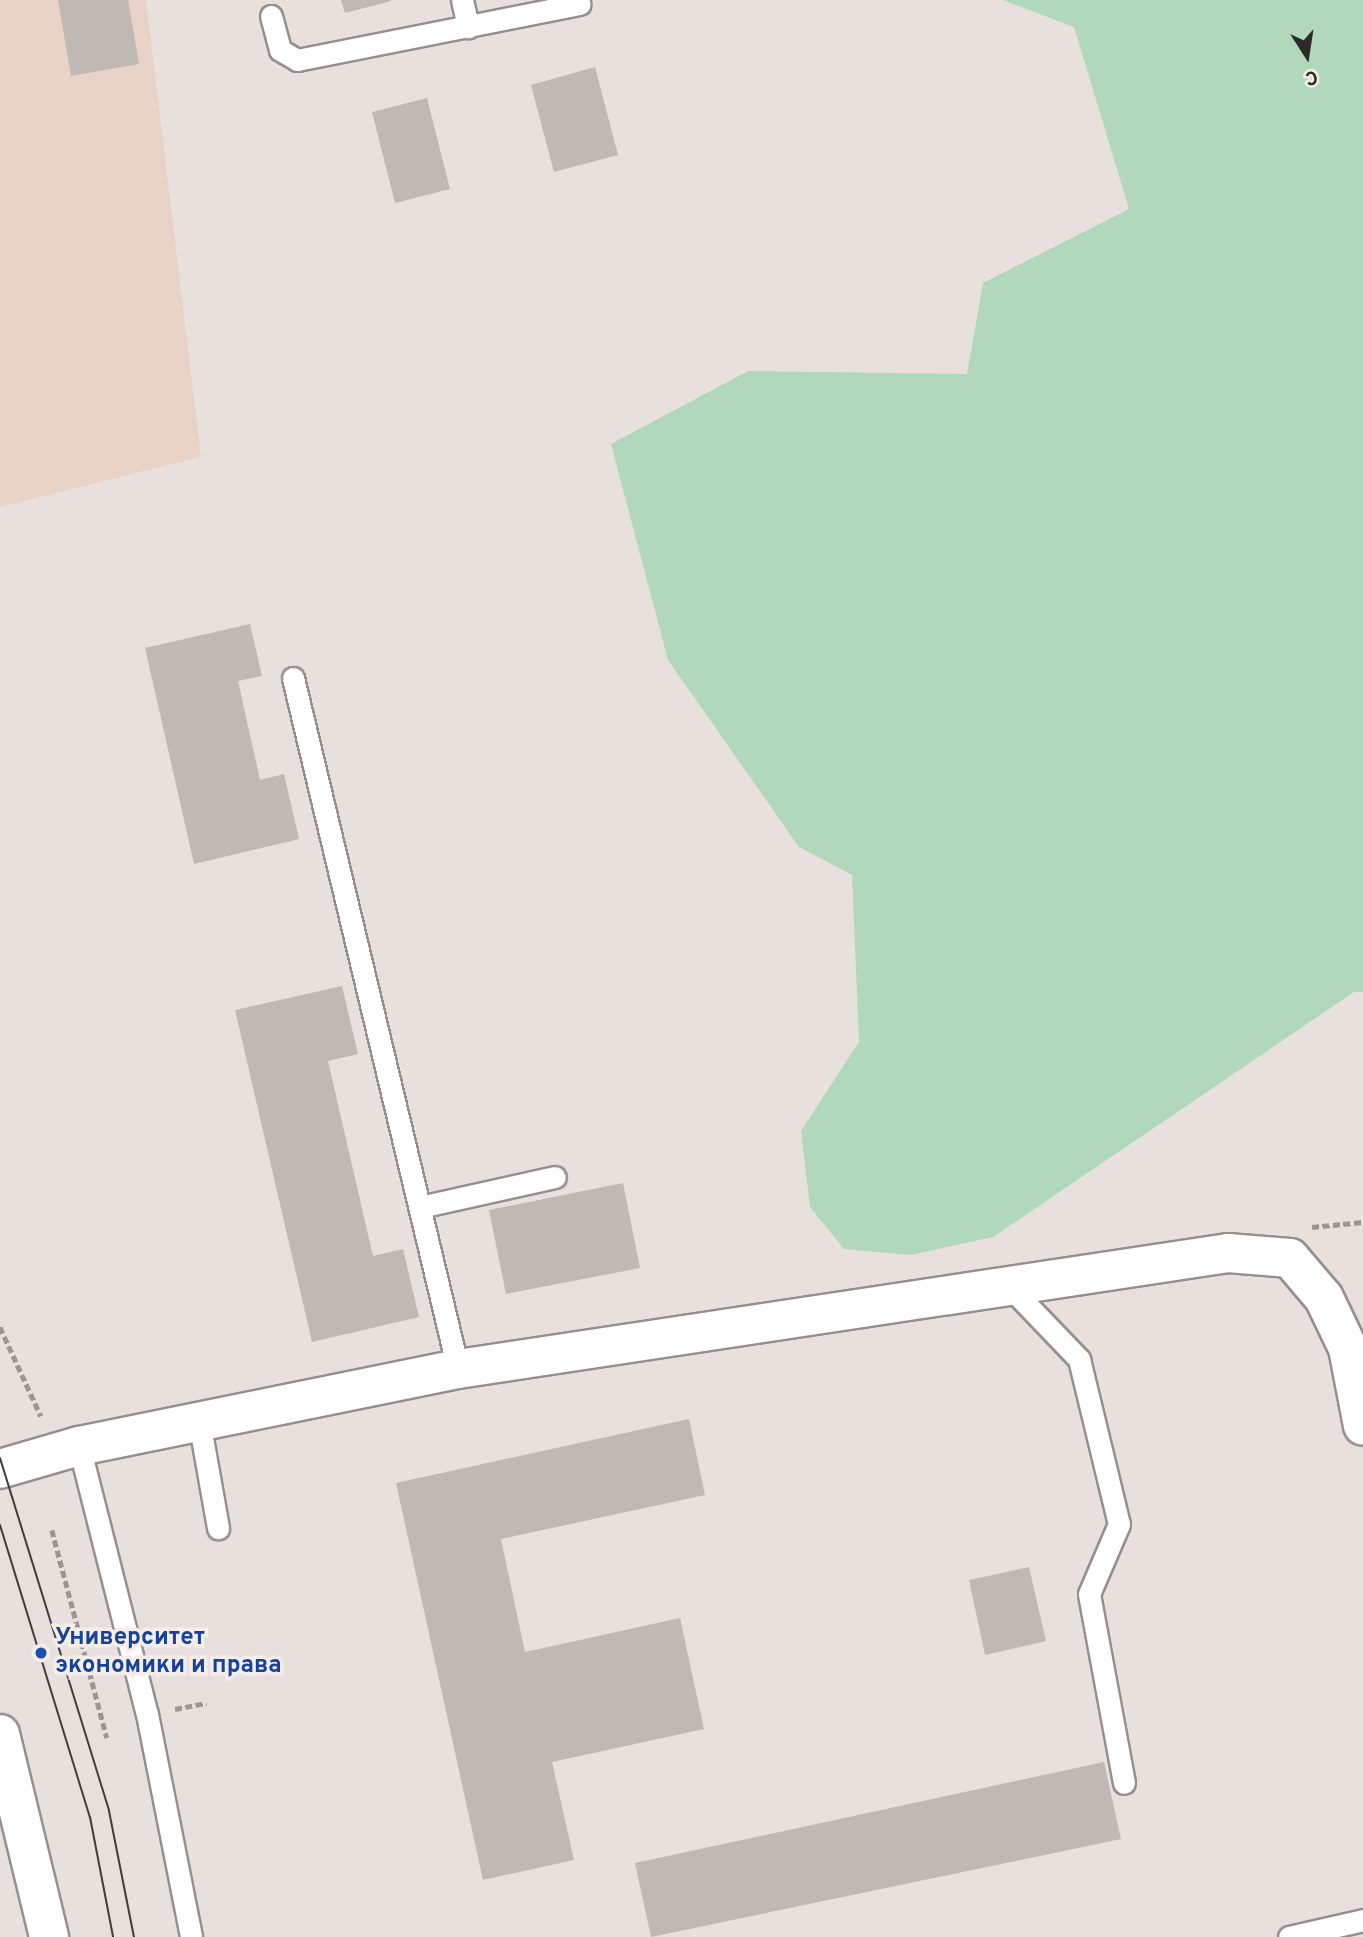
<!DOCTYPE html>
<html>
<head>
<meta charset="utf-8">
<style>
  body { margin:0 }
  #map { position:relative; width:1363px; height:1937px; overflow:hidden; background:#e7e0dc; font-family:Overpass,sans-serif }
  div>[style] { position:absolute }
  .education>* { inset:0; background:#e9d2c6 }
  .green>* { inset:0; background:#b2d8bb }
  .building>* { inset:0; background:#bfb8b4 }
  .path>* { height:4.5px; margin-top:-2.25px; transform-origin:0; background:repeating-linear-gradient(90deg,#9b9693 0 7px,transparent 0 10.5px) }
  .roads { filter:drop-shadow(2px 0 #968f8c) drop-shadow(-2px 0 #968f8c) drop-shadow(0 2px #968f8c) drop-shadow(0 -2px #968f8c) }
  .service>* { height:21px; margin:-10.5px; padding:0 10.5px; transform-origin:10.5px; border-radius:10.5px; background:#fff }
  .minor>* { height:38px; margin:-19px; padding:0 19px; transform-origin:19px; border-radius:19px; background:#fff }
  .primary>* { height:38px; margin:-19px; padding:0 19px; transform-origin:19px; border-radius:19px; background:#fff }
  .tram>* { height:2px; margin:-1px; padding:0 1px; transform-origin:1px; border-radius:1px; background:#403e3c }
  .dots>* { width:19px; height:19px; translate:-50% -50%; box-sizing:border-box; border:4px solid #f4ede9; border-radius:50% }
  span { translate:-50% -50%; white-space:nowrap; text-align:center; line-height:1.15; -webkit-text-stroke:7px #f4ede9; paint-order:stroke }
  .transit-label { font-size:24px; color:#164399; font-weight:700 }
  .left { translate:0 -50%; text-align:left }
  .north { position:absolute; left:1272px; top:21px; width:70px; height:70px; -webkit-text-stroke:5px #f4ede9; paint-order:stroke; rotate:168deg; font-size:19px; font-weight:700; line-height:28px; text-align:center; color:#2c2a28 }
  .north::after { content:''; display:block; margin:auto; width:24px; height:32px; background:#2c2a28; clip-path:polygon(50% 0,100% 100%,50% 72%,0 100%) }
</style>
</head>
<body>
<div id="map">
  <div class="education">
    <div style="clip-path:polygon(0 0,146px 0,201px 457px,0 507px)"></div>
  </div>
  <div class="green">
    <div style="clip-path:polygon(1003px 0,1363px 0,1363px 992px,1354px 992px,993px 1237px,911px 1255px,844px 1249px,810px 1207px,801px 1131px,859px 1042px,852px 875px,799px 847px,668px 660px,611px 444px,748px 371px,967px 374px,983px 283px,1129px 209px,1074px 27px)"></div>
  </div>
  <div class="building">
    <div style="clip-path:polygon(58px 0,128px 0,139px 64px,71px 76px)"></div>
    <div style="clip-path:polygon(341px 0,391px 0,391px 1px,345px 13px)"></div>
    <div style="clip-path:polygon(595px 67px,618px 155px,554px 172px,531px 85px)"></div>
    <div style="clip-path:polygon(427px 98px,450px 189px,395px 203px,372px 112px)"></div>
    <div style="clip-path:polygon(250px 624px,262px 676px,238px 681px,260px 780px,284px 774px,299px 839px,194px 864px,145px 648px)"></div>
    <div style="clip-path:polygon(342px 986px,358px 1054px,328px 1061px,373px 1256px,403px 1249px,419px 1317px,312px 1342px,235px 1010px)"></div>
    <div style="clip-path:polygon(623px 1183px,640px 1268px,506px 1294px,489px 1210px)"></div>
    <div style="clip-path:polygon(689px 1419px,705px 1495px,501px 1539px,525px 1652px,680px 1618px,704px 1729px,552px 1762px,574px 1860px,483px 1880px,396px 1483px)"></div>
    <div style="clip-path:polygon(1029px 1567px,1046px 1641px,985px 1655px,969px 1580px)"></div>
    <div style="clip-path:polygon(1104px 1762px,1121px 1839px,651px 1937px,635px 1863px)"></div>
  </div>
  <div class="path">
    <div style="left:1312px;top:1227px;width:51px;rotate:-5.6deg"></div>
    <div style="left:0;top:1327px;width:98px;rotate:65.3deg"></div>
    <div style="left:52px;top:1530px;width:215px;rotate:75.2deg"></div>
    <div style="left:175px;top:1709px;width:32px;rotate:-11deg"></div>
  </div>
  <div class="roads">
    <div class="service">
      <div style="left:462px;top:0;width:28px;rotate:77deg"></div>
      <div style="left:271px;top:16px;width:35px;rotate:75deg"></div>
      <div style="left:280px;top:50px;width:20px;rotate:30deg"></div>
      <div style="left:297px;top:60px;width:288px;rotate:-11.2deg"></div>
      <div style="left:293px;top:678px;width:710px;rotate:76.57deg"></div>
      <div style="left:420px;top:1207px;width:138px;rotate:-12.5deg"></div>
      <div style="left:1008px;top:1285px;width:103px;rotate:46.2deg"></div>
      <div style="left:1079px;top:1359px;width:170px;rotate:76.4deg"></div>
      <div style="left:1119px;top:1524px;width:76px;rotate:113.2deg"></div>
      <div style="left:1089px;top:1594px;width:192px;rotate:79.5deg"></div>
      <div style="left:199px;top:1421px;width:109px;rotate:79.9deg"></div>
      <div style="left:79px;top:1446px;width:276px;rotate:75.8deg"></div>
      <div style="left:147px;top:1714px;width:227px;rotate:78.8deg"></div>
      <div style="left:1289px;top:1937px;width:76px;rotate:-12.9deg"></div>
    </div>
    <div class="minor">
      <div style="left:0;top:1469px;width:82px;rotate:-16.2deg"></div>
      <div style="left:79px;top:1446px;width:387px;rotate:-11.5deg"></div>
      <div style="left:458px;top:1369px;width:779px;rotate:-8.57deg"></div>
      <div style="left:1228px;top:1253px;width:62px;rotate:4.6deg"></div>
      <div style="left:1290px;top:1258px;width:52px;rotate:49.6deg"></div>
      <div style="left:1324px;top:1298px;width:55px;rotate:64.4deg"></div>
      <div style="left:1348px;top:1348px;width:79px;rotate:79.1deg"></div>
    </div>
    <div class="primary">
      <div style="left:0;top:1734px;width:209px;rotate:76.4deg"></div>
    </div>
  </div>
  <div class="tram">
    <div style="left:0;top:1458px;width:369px;rotate:72.8deg"></div>
    <div style="left:109px;top:1811px;width:128px;rotate:78.8deg"></div>
    <div style="left:0;top:1525px;width:306px;rotate:72.9deg"></div>
    <div style="left:90px;top:1817px;width:122px;rotate:79.1deg"></div>
  </div>
  <div class="dots">
    <div style="left:41px;top:1653px;background:#1a4fb4"></div>
  </div>
  <div class="transit-label">
    <span class="left" style="left:55px;top:1653px">Университет<br>экономики и права</span>
  </div>
  <div class="north">С</div>
</div>
</body>
</html>
